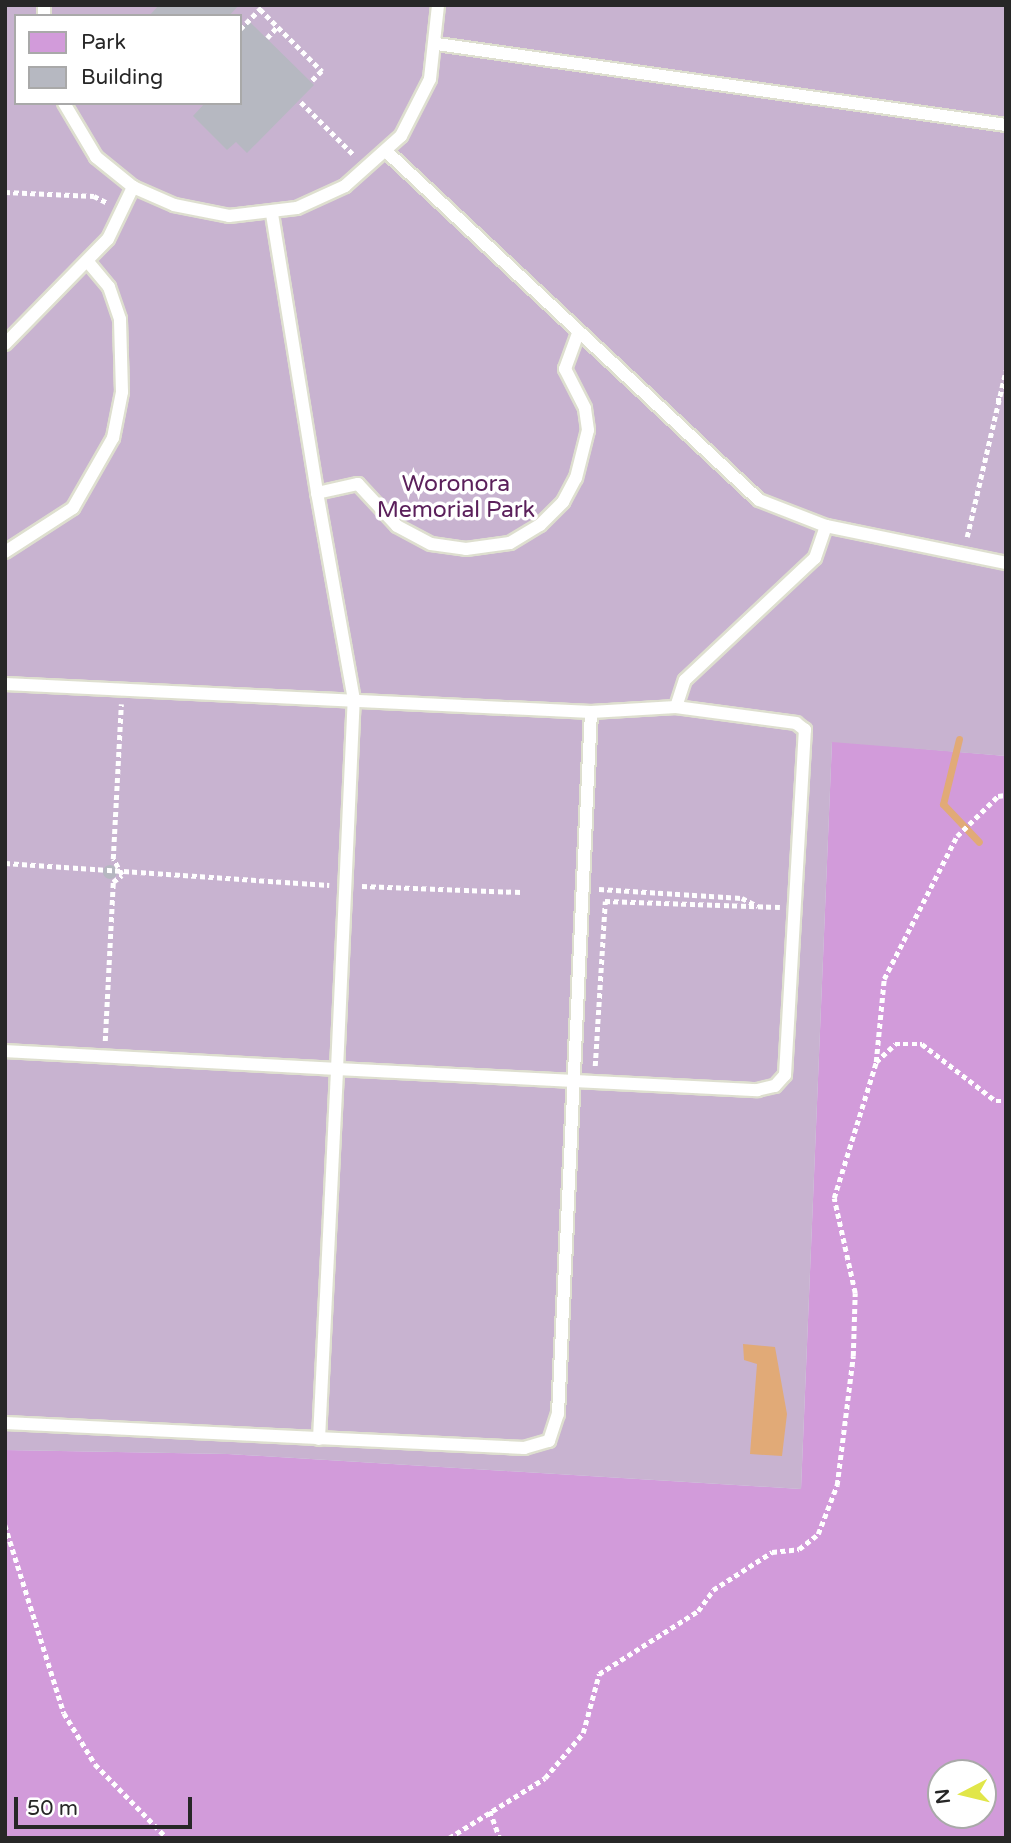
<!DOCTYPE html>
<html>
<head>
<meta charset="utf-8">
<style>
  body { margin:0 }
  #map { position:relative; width:1011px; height:1843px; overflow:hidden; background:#dadde8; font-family:"Varela Round",sans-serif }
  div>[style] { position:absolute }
  .green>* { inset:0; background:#d29bda }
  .cemetery>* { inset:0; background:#c8b3d0 }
  .water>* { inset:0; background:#e1aa77 }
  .stream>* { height:7px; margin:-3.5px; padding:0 3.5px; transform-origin:3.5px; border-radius:3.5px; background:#e1aa77 }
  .building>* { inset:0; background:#b6b8c1 }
  .round { border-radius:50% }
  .path>* { height:4.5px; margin-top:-2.25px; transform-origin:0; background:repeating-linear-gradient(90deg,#fff 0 5px,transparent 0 8.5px) }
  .roads { filter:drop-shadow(2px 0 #dedfcf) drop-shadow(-2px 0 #dedfcf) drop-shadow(0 2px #dedfcf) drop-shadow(0 -2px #dedfcf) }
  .lane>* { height:12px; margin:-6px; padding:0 6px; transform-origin:6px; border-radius:6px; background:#fff }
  span { translate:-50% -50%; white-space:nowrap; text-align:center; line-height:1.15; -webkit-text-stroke:7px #fff; paint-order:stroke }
  .park-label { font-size:23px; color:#5b205b }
  .frame { position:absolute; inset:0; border:7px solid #272727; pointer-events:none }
  .legend { position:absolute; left:14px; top:14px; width:228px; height:91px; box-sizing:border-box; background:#fff; border:2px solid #a9a9a9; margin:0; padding:9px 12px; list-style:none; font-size:21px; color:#272727 }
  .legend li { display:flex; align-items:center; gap:14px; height:35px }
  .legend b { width:35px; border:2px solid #a9a9a9 }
  .north { position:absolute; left:927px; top:1759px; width:70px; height:70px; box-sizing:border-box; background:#fff; border:2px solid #a9a9a9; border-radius:50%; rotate:263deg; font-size:19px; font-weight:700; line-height:28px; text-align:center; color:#272727 }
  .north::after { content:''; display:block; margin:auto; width:24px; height:32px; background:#e1e649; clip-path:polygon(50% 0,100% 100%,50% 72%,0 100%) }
  .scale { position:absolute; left:14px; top:1797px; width:178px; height:32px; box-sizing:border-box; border:4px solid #272727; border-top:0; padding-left:9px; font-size:21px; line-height:24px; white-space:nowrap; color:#272727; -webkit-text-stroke:5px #fff; paint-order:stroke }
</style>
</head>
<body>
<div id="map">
  <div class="green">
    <div style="clip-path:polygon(evenodd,832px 741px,1006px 756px,1006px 1838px,5px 1838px,5px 1450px,228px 1454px,801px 1489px,832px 741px,941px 1773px,983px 1773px,983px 1815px,941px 1815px,941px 1773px)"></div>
  </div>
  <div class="cemetery">
    <div style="clip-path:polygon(evenodd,5px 5px,1006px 5px,1006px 756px,832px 742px,801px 1489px,228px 1454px,5px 1450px,5px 5px,16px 16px,240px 16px,240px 103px,16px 103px,16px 16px)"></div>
  </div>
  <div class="water">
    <div style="clip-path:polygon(743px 1344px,775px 1347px,787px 1414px,782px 1456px,750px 1454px,757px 1364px,744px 1360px)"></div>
  </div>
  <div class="stream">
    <div style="left:959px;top:739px;width:67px;rotate:103.8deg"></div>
    <div style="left:943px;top:804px;width:52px;rotate:46.5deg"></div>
  </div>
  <div class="building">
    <div style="clip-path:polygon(159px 5px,239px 5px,229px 16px,149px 16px)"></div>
    <div style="clip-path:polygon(249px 21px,314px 85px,247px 153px,236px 142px,227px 150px,193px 116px,205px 103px,240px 103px,240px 31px)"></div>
    <div class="round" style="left:103px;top:865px;width:14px;height:14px"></div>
  </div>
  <div class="path">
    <div style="left:260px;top:9px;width:88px;rotate:45deg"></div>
    <div style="left:322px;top:71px;width:16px;rotate:135deg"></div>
    <div style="left:240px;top:29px;width:34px;rotate:-45deg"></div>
    <div style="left:267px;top:38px;width:15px;rotate:-48deg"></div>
    <div style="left:301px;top:102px;width:75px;rotate:45deg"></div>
    <div style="left:5px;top:192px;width:89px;rotate:2.6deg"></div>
    <div style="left:94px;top:196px;width:16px;rotate:27deg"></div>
    <div style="left:996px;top:400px;width:10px"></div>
    <div style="left:967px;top:537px;width:171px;rotate:-76.9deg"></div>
    <div style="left:5px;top:863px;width:325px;rotate:3.9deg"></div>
    <div style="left:362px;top:886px;width:159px;rotate:2.2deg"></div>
    <div style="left:599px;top:889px;width:143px;rotate:3.6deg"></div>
    <div style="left:742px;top:898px;width:18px;rotate:27deg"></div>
    <div style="left:105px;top:1041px;width:159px;rotate:-87.1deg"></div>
    <div style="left:113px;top:882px;width:11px;rotate:-38deg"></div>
    <div style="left:122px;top:875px;width:18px;rotate:-119deg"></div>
    <div style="left:113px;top:859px;width:155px;rotate:-87deg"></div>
    <div style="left:876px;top:1062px;width:26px;rotate:-43deg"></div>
    <div style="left:895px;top:1044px;width:27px"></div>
    <div style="left:922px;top:1044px;width:93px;rotate:37.6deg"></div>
    <div style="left:996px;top:1101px;width:10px"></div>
    <div style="left:595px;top:1066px;width:165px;rotate:-86.5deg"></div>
    <div style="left:605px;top:901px;width:175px;rotate:2deg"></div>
    <div style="left:5px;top:1525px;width:197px;rotate:72.6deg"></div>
    <div style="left:64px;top:1713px;width:60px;rotate:58.7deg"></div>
    <div style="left:95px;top:1764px;width:103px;rotate:45.8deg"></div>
    <div style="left:490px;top:1811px;width:29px;rotate:70deg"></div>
    <div style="left:449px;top:1838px;width:113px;rotate:-32deg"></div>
    <div style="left:545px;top:1778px;width:59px;rotate:-49.8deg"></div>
    <div style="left:583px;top:1733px;width:61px;rotate:-74.8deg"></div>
    <div style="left:599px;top:1674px;width:117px;rotate:-32.5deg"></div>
    <div style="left:698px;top:1611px;width:26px;rotate:-54deg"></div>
    <div style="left:713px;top:1590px;width:70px;rotate:-32.8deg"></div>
    <div style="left:772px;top:1552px;width:27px;rotate:-6deg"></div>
    <div style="left:799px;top:1549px;width:24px;rotate:-38deg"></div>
    <div style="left:818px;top:1534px;width:53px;rotate:-68.8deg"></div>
    <div style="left:837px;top:1485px;width:130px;rotate:-82.9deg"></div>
    <div style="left:853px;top:1356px;width:63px;rotate:-88.2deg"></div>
    <div style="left:855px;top:1293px;width:97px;rotate:-102.5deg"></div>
    <div style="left:834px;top:1198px;width:142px;rotate:-72.8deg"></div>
    <div style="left:876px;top:1062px;width:83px;rotate:-84.5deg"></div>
    <div style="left:884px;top:979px;width:161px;rotate:-63deg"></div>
    <div style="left:957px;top:836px;width:57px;rotate:-44.3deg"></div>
    <div style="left:998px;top:796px;width:8px;rotate:-7deg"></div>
  </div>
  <div class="roads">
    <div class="lane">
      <div style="left:44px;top:16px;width:11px;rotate:-90deg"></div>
      <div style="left:437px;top:44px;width:575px;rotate:8.1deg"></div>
      <div style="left:64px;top:103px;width:63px;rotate:59.3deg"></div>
      <div style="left:96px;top:157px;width:48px;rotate:39deg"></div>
      <div style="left:133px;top:187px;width:45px;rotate:23.7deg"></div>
      <div style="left:174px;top:205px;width:56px;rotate:11.3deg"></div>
      <div style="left:229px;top:216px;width:68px;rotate:-6.7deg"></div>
      <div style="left:297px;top:208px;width:53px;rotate:-24.6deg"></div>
      <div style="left:345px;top:186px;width:75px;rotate:-41.8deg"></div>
      <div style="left:401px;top:136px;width:64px;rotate:-63deg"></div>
      <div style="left:430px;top:79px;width:74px;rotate:-83.8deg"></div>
      <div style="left:387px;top:152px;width:509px;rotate:43.09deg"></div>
      <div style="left:759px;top:500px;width:72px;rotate:21.2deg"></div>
      <div style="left:826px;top:526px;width:184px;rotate:11.6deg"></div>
      <div style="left:272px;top:214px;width:283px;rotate:80.8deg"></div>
      <div style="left:317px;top:493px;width:42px;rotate:-12.4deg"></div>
      <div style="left:358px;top:484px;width:57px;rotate:47.1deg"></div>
      <div style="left:397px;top:526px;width:38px;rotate:28deg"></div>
      <div style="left:431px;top:544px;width:35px;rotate:8deg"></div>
      <div style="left:466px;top:549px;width:44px;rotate:-7.8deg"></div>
      <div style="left:510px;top:543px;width:35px;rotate:-31deg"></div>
      <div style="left:540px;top:525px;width:33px;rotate:-45deg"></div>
      <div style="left:563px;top:502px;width:27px;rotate:-62deg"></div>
      <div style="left:576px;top:478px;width:49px;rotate:-76deg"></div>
      <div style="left:588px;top:430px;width:22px;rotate:-98deg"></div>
      <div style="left:585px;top:408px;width:44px;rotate:-117.1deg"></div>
      <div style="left:565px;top:369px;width:37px;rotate:-70deg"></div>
      <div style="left:5px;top:344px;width:147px;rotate:-45.6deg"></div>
      <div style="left:108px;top:239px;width:58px;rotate:-64.3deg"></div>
      <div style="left:5px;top:552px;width:81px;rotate:-32.9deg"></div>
      <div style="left:73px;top:508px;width:81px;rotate:-60.3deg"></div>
      <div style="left:113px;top:438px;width:47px;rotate:-78.9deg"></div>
      <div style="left:122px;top:392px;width:73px;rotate:-91.6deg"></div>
      <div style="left:120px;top:319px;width:34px;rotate:-109deg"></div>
      <div style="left:109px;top:287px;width:33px;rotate:-130deg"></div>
      <div style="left:5px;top:684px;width:587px;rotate:2.74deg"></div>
      <div style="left:591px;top:712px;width:85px;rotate:-3.4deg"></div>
      <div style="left:676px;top:707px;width:28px;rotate:-72deg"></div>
      <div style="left:685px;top:680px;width:178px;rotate:-43.2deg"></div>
      <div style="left:815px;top:558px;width:34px;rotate:-71deg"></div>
      <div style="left:5px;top:1051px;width:332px;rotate:3.1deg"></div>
      <div style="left:337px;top:1069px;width:369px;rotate:-87.4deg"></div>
      <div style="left:354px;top:700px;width:210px;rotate:-100.1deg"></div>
      <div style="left:5px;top:1423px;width:520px;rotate:2.76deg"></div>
      <div style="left:524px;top:1448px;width:26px;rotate:-16deg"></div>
      <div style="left:549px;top:1441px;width:28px;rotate:-72deg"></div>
      <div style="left:558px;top:1414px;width:703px;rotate:-87.31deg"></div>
      <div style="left:319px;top:1439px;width:370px;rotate:-87.2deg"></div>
      <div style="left:337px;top:1069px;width:421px;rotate:2.9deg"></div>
      <div style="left:757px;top:1090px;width:18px;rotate:-13deg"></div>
      <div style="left:775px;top:1086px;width:15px;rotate:-48deg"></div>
      <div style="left:785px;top:1075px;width:346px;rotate:-86.7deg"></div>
      <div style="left:805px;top:730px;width:11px;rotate:-142deg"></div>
      <div style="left:796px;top:723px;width:121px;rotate:-172.4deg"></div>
    </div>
  </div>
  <div class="park-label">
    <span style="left:456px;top:497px">Woronora<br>Memorial Park</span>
  </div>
  <div class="frame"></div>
  <ul class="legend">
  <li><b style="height:19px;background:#d29bda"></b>Park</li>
  <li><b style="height:19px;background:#b6b8c1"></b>Building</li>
  </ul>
  <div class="north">N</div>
  <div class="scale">50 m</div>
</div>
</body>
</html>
